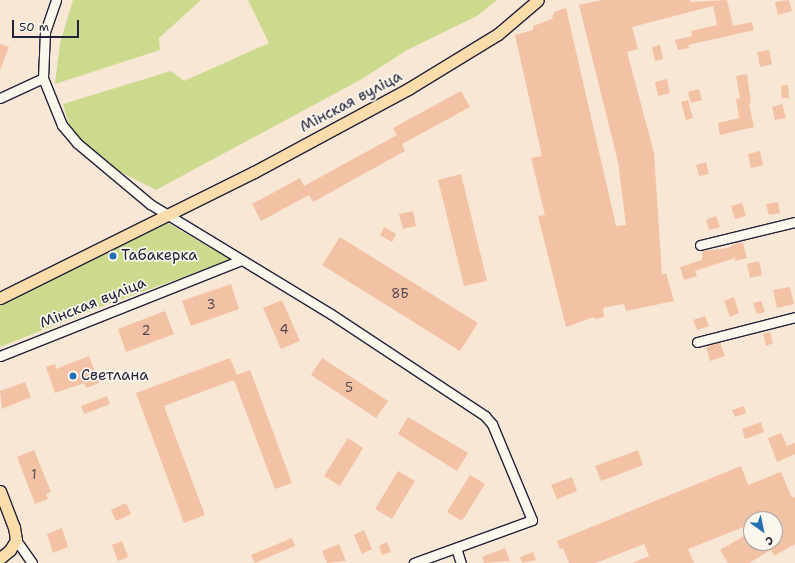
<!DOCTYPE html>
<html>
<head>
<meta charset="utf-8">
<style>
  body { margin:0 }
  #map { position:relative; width:795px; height:563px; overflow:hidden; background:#f9e7d6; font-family:"Shantell Sans",sans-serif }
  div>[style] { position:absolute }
  .green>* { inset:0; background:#ccda8e }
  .building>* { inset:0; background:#f3c1a3 }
  .roads { filter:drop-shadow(1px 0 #22223b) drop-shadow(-1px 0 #22223b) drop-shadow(0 1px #22223b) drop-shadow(0 -1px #22223b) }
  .minor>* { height:9px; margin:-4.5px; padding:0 4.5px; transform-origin:4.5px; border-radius:4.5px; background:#fbf7ec }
  .major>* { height:11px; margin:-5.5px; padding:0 5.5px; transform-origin:5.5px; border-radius:5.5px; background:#fbddab }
  .dots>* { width:11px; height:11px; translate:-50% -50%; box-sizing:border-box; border:2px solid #fbf7ec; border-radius:50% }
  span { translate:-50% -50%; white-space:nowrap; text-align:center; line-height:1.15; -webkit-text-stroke:3.5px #fbf7ec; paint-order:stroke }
  .number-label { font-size:13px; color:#564a55 }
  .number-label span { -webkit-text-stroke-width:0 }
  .street-label { font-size:15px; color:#22223b }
  .poi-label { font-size:15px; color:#22223b }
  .left { translate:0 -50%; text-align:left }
  .north { position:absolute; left:743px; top:511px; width:40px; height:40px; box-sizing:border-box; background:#fbf7ec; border:1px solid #a4a2a5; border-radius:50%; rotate:147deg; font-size:11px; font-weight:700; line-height:16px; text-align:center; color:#22223b }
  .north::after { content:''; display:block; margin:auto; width:14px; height:18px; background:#1f6fb2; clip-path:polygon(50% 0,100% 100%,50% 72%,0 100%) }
  .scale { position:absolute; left:12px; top:20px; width:67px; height:18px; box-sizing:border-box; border:2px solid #22223b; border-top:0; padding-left:5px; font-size:12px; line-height:14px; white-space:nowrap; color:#22223b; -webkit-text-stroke:3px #fbf7ec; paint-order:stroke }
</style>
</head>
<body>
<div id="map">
  <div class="green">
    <div style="clip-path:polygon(73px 0,201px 0,159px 38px,160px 50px,55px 84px,60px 43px)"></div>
    <div style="clip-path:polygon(248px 0,497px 0,477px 16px,407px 50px,362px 79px,156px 190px,113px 168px,71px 132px,63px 104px,171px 71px,184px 81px,269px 43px)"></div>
    <div style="clip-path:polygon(168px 223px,231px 260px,108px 304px,0 347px,0 303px)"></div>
  </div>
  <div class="building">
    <div style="clip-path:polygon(602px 0,690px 0,690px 2px,727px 0,733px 26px,752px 22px,754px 30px,688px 45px,689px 48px,678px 50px,675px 40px,692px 36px,691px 31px,717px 25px,713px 6px,632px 27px,638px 49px,627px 52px,654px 153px,662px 275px,666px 273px,674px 301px,626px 311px,624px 304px,603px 308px,604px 317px,595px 319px,594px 317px,566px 327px,538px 216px,545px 215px,531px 158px,542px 156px,515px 35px,533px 30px,533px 26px,552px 19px,554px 12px,566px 8px,616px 226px,626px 225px,618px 162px,579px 5px)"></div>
    <div style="clip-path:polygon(789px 0,792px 11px,778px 15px,775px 2px)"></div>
    <div style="clip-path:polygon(0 44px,9px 47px,1px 68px,0 68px)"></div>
    <div style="clip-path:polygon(660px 45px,663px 59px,655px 61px,652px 47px)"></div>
    <div style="clip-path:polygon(769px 50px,772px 64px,760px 67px,757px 52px)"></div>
    <div style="clip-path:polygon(747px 74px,751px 103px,749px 104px,754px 127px,720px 135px,718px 123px,739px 118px,736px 99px,740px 98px,736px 76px)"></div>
    <div style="clip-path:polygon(667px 79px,670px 93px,658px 96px,655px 82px)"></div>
    <div style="clip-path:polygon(788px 85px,789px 98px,782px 98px,781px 86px)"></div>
    <div style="clip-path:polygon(699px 89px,702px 100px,691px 103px,688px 92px)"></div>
    <div style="clip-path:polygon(461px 91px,470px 107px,402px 144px,405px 151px,313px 202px,309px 195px,261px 221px,252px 204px,300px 178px,304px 186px,397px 135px,393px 128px)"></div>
    <div style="clip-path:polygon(688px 100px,693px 118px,686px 120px,681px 102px)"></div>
    <div style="clip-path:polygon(782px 104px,786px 118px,775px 120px,772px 107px)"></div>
    <div style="clip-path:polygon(760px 151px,763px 165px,751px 168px,748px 154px)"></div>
    <div style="clip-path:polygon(706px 162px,709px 174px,699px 176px,696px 165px)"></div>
    <div style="clip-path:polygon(461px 174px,487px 281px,464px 286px,438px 180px)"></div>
    <div style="clip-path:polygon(778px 202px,780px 213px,769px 215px,766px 204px)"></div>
    <div style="clip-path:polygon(742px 203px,746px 216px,735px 219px,731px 206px)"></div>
    <div style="clip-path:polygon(413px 211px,416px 226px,403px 229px,399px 214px)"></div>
    <div style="clip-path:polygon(716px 216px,720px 227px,709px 230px,706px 220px)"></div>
    <div style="clip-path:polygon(384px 227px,396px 234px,392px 242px,380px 235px)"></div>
    <div style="clip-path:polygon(340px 237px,478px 323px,460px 351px,322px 265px)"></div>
    <div style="clip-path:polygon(738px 242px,743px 243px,747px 258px,735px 261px,735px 258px,695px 271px,697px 276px,684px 280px,680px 267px,702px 260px,703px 251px,728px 248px)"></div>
    <div style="clip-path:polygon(759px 261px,762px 275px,750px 278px,747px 264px)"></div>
    <div style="clip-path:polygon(231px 284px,239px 309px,191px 326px,182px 301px)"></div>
    <div style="clip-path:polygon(790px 287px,794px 304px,777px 308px,773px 290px)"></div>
    <div style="clip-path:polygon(734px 297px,739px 313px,730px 317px,724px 301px)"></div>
    <div style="clip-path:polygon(282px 300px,300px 341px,281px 349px,263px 308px)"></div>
    <div style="clip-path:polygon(761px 301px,765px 312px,757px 314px,753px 303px)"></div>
    <div style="clip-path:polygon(165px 311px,174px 334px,126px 352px,118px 329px)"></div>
    <div style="clip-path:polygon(705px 316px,709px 326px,697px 330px,693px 320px)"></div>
    <div style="clip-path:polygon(770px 332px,773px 343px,766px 346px,763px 334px)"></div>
    <div style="clip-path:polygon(720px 342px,725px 356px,710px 361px,706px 347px)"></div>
    <div style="clip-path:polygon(89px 356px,99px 383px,86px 388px,84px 383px,55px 393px,46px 367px,55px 364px,56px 369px)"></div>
    <div style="clip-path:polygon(230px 358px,237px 375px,250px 370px,292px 483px,275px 489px,234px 380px,164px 406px,205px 515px,184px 523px,136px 393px)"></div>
    <div style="clip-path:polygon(322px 358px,388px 401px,376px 418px,311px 375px)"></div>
    <div style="clip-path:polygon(25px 382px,31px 397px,2px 409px,0 391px)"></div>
    <div style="clip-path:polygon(107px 396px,110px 404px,84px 414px,81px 406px)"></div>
    <div style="clip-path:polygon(744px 406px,746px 413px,735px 417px,732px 410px)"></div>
    <div style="clip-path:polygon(408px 417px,468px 453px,457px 471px,398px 434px)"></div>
    <div style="clip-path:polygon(761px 422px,764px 432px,745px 439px,742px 429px)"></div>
    <div style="clip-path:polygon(781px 433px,787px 446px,795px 443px,795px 454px,777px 462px,768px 438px)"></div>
    <div style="clip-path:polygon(348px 438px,363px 448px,340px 486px,324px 476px)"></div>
    <div style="clip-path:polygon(34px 450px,51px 492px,46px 494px,48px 499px,35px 504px,17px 457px)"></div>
    <div style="clip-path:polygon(638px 450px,643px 465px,601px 481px,595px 466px)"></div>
    <div style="clip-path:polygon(741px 466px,748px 485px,781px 472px,792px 498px,795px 497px,795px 544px,774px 556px,771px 550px,749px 563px,728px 563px,720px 550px,751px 532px,751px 543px,775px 543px,775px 514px,763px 519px,751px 519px,751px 524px,688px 549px,694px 563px,632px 563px,649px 556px,644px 544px,596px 563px,569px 563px,563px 548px,560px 549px,557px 541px)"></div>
    <div style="clip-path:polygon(398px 471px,415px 481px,392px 519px,375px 509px)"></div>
    <div style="clip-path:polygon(470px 475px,485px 484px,462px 521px,447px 512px)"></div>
    <div style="clip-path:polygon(572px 477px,577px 491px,557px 499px,551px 485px)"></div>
    <div style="clip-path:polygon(126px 503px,131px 514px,116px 521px,111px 510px)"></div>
    <div style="clip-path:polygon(62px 528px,68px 547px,53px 553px,47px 534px)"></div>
    <div style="clip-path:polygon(364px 530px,372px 549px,362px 554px,354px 535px)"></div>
    <div style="clip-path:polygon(292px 538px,295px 546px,255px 563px,251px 555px)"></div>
    <div style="clip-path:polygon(122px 541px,128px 557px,118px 561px,112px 545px)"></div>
    <div style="clip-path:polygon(387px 542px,391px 552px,382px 555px,379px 546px)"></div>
    <div style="clip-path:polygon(339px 544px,346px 561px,327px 563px,322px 551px)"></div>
    <div style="clip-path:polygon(505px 548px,510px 561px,484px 563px,482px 557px)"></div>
    <div style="clip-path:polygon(533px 552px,536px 560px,522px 563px,520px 557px)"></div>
  </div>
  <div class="roads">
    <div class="minor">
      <div style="left:56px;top:0;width:34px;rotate:109deg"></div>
      <div style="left:45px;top:32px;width:46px;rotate:92.5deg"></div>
      <div style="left:43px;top:78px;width:51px;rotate:68deg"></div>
      <div style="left:62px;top:125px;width:23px;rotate:50deg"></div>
      <div style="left:77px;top:143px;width:95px;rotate:39.9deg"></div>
      <div style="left:150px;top:204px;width:212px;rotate:31.3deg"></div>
      <div style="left:331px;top:314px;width:185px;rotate:33.5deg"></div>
      <div style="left:485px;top:416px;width:11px;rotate:49deg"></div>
      <div style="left:492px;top:424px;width:104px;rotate:67.4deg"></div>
      <div style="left:532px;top:520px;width:126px;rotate:160deg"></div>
      <div style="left:0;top:98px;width:47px;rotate:-24.9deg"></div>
      <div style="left:700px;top:245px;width:98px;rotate:-13.6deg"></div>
      <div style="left:697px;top:342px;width:101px;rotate:-14.3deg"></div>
      <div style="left:0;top:356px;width:259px;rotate:-21.7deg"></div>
      <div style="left:16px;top:540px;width:28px;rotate:55deg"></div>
      <div style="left:456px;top:548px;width:16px;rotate:72deg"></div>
    </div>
    <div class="major">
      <div style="left:0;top:298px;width:284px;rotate:-26.4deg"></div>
      <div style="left:254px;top:172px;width:175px;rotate:-28.3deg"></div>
      <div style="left:408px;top:89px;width:105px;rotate:-31.4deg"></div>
      <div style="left:498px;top:34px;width:52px;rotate:-40.4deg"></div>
      <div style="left:0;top:491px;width:39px;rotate:69deg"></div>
      <div style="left:14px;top:527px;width:13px;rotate:81deg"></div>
      <div style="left:16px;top:540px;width:12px;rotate:121deg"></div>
      <div style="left:10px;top:550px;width:13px;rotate:141deg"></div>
    </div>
  </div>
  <div class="dots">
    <div style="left:113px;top:256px;background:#1f6fb2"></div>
    <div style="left:73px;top:376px;background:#1f6fb2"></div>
  </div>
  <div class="number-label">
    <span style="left:400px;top:294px">8Б</span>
    <span style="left:211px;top:305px">3</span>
    <span style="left:284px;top:330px">4</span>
    <span style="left:146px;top:331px">2</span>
    <span style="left:349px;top:388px">5</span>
    <span style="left:34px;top:475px">1</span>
  </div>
  <div class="street-label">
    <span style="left:351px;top:102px;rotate:-28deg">Мінская вуліца</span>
    <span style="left:93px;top:303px;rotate:-22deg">Мінская вуліца</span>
  </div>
  <div class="poi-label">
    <span class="left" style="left:121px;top:256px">Табакерка</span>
    <span class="left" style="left:81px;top:376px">Светлана</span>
  </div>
  <div class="north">С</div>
  <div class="scale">50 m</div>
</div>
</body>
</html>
